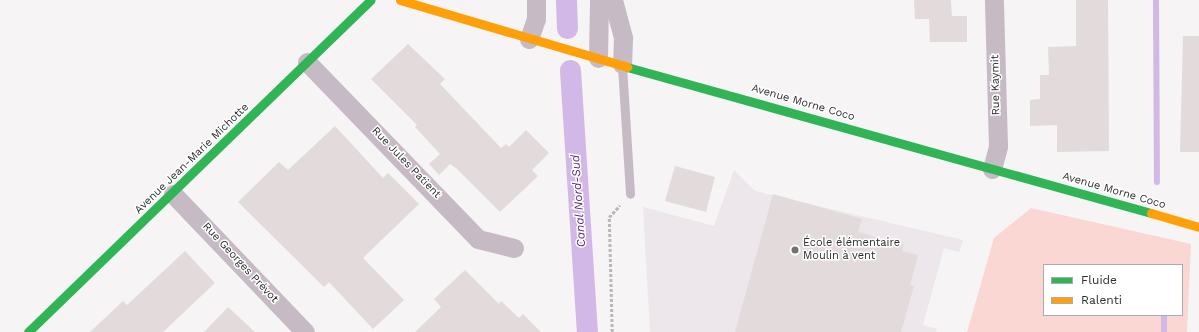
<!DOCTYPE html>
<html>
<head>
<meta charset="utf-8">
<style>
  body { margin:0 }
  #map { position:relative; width:1199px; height:332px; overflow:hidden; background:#f6f4f5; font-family:"Work Sans",sans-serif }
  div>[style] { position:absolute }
  .built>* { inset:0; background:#ede6ea }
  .green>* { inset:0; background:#fad7d3 }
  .stream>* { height:6px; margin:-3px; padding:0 3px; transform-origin:3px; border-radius:3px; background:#d2b8e6 }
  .canal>* { height:21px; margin:-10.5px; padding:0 10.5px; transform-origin:10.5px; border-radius:10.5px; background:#d2b8e6 }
  .building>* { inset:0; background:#e3dadb }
  .path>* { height:2.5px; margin-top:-1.25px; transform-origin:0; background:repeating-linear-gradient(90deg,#beb5bc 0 3px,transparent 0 5px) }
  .lane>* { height:9px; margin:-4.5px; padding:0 4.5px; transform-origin:4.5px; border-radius:4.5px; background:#c6bac5 }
  .street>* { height:19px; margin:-9.5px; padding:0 9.5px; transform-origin:9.5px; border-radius:9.5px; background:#c6bac5 }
  .fast>* { height:9px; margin:-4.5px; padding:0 4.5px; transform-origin:4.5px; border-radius:4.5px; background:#30b455 }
  .slow>* { height:9px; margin:-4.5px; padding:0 4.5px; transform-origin:4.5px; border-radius:4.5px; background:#ff9f0a }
  .dots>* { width:11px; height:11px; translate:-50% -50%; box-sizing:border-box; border:2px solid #fff; border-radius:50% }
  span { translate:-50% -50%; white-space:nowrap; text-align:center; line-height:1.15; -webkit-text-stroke:3px #fff; paint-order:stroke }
  .street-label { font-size:11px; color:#2d2c2d }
  .poi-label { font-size:11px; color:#2d2c2d }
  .left { translate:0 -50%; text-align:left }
  .water-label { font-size:12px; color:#5d2f7a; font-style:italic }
  .legend { position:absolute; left:1043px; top:264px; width:140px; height:52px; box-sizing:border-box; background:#fff; border:1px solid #ababab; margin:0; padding:5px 7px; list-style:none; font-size:12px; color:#2d2c2d }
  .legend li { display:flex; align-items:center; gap:8px; height:20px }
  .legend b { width:20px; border:1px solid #ababab }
</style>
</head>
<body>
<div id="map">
  <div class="built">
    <div style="clip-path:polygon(734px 170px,755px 191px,963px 240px,959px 252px,944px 248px,923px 325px,937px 329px,936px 332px,650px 332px,643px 207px,714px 226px)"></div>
  </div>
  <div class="green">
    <div style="clip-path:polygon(evenodd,1031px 208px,1191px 244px,1187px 332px,967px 332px,994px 238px,1031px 208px,1044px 265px,1182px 265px,1182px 315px,1044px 315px,1044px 265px)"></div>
  </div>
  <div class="stream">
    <div style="left:1156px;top:0;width:182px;rotate:89.7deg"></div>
    <div style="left:1164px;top:332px;width:17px;rotate:-90deg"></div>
  </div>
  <div class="canal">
    <div style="left:566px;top:0;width:28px;rotate:88deg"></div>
    <div style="left:570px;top:70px;width:263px;rotate:86.3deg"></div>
  </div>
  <div class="building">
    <div style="clip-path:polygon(914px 0,951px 0,952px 16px,967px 16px,967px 42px,930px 42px,929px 19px,915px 19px)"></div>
    <div style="clip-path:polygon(1076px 0,1108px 0,1109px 151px,1057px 152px,1057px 125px,1030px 126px,1030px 100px,1040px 99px,1040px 75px,1049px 75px,1048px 47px,1076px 46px)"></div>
    <div style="clip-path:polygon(1183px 36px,1199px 36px,1199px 152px,1180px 152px)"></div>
    <div style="clip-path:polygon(408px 44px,445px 79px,440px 84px,501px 148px,506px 144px,509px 147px,526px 130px,549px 153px,532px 170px,538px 176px,500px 212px,456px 168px,450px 164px,439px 175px,429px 164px,440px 154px,415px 127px,417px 125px,371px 79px)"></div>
    <div style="clip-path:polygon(335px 126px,383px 178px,388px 173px,419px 204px,363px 258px,404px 300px,373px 329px,329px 282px,324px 287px,238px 202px,279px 162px,288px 170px)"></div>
    <div style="clip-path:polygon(675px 166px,715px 177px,706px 212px,665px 201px)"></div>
    <div style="clip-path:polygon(773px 194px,862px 219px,858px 232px,904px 245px,902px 251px,918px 255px,910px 285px,914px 286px,901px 332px,735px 332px)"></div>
    <div style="clip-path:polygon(185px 251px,215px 283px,163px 332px,90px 332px,123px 301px,127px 305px)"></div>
    <div style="clip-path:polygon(465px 270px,499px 304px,501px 301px,519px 318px,523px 314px,541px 332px,415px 332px,441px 307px,434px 299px)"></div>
    <div style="clip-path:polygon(228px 307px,255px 332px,204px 332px)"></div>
  </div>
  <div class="path">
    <div style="left:612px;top:332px;width:115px;rotate:-91.5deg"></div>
    <div style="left:609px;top:217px;width:16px;rotate:-47deg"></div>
  </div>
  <div class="lane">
    <div style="left:622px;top:66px;width:128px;rotate:86.4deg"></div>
  </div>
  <div class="street">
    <div style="left:613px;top:0;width:39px;rotate:75deg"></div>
    <div style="left:623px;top:38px;width:26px;rotate:92deg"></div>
    <div style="left:529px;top:39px;width:21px;rotate:-71deg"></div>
    <div style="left:536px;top:19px;width:19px;rotate:-90deg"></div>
    <div style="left:598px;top:58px;width:58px;rotate:-89deg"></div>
    <div style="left:307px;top:62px;width:246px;rotate:46deg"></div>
    <div style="left:478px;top:239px;width:37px;rotate:14deg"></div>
    <div style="left:992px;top:169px;width:24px;rotate:-75deg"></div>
    <div style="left:998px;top:146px;width:146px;rotate:-91.6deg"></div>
    <div style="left:173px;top:194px;width:191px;rotate:46.3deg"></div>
  </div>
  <div class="fast">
    <div style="left:627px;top:67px;width:544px;rotate:15.57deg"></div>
    <div style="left:28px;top:332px;width:477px;rotate:-44.1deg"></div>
  </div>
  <div class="slow">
    <div style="left:400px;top:0;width:237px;rotate:16.4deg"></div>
    <div style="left:1151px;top:213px;width:50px;rotate:16.3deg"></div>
  </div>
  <div class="dots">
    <div style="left:795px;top:250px;background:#737273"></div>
  </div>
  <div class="street-label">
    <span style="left:996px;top:85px;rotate:-91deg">Rue Kaymit</span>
    <span style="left:803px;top:103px;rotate:16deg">Avenue Morne Coco</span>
    <span style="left:192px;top:159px;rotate:-44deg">Avenue Jean-Marie Michotte</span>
    <span style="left:406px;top:163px;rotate:46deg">Rue Jules Patient</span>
    <span style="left:1114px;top:191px;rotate:16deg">Avenue Morne Coco</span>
    <span style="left:240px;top:263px;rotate:47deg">Rue Georges Prévot</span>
  </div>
  <div class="poi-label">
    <span class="left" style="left:803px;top:250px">École élémentaire<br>Moulin à vent</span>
  </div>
  <div class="water-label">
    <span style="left:579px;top:201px;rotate:-94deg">Canal Nord-Sud</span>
  </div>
  <ul class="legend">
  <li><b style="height:5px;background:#30b455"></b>Fluide</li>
  <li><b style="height:5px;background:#ff9f0a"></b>Ralenti</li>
  </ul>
</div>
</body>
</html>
